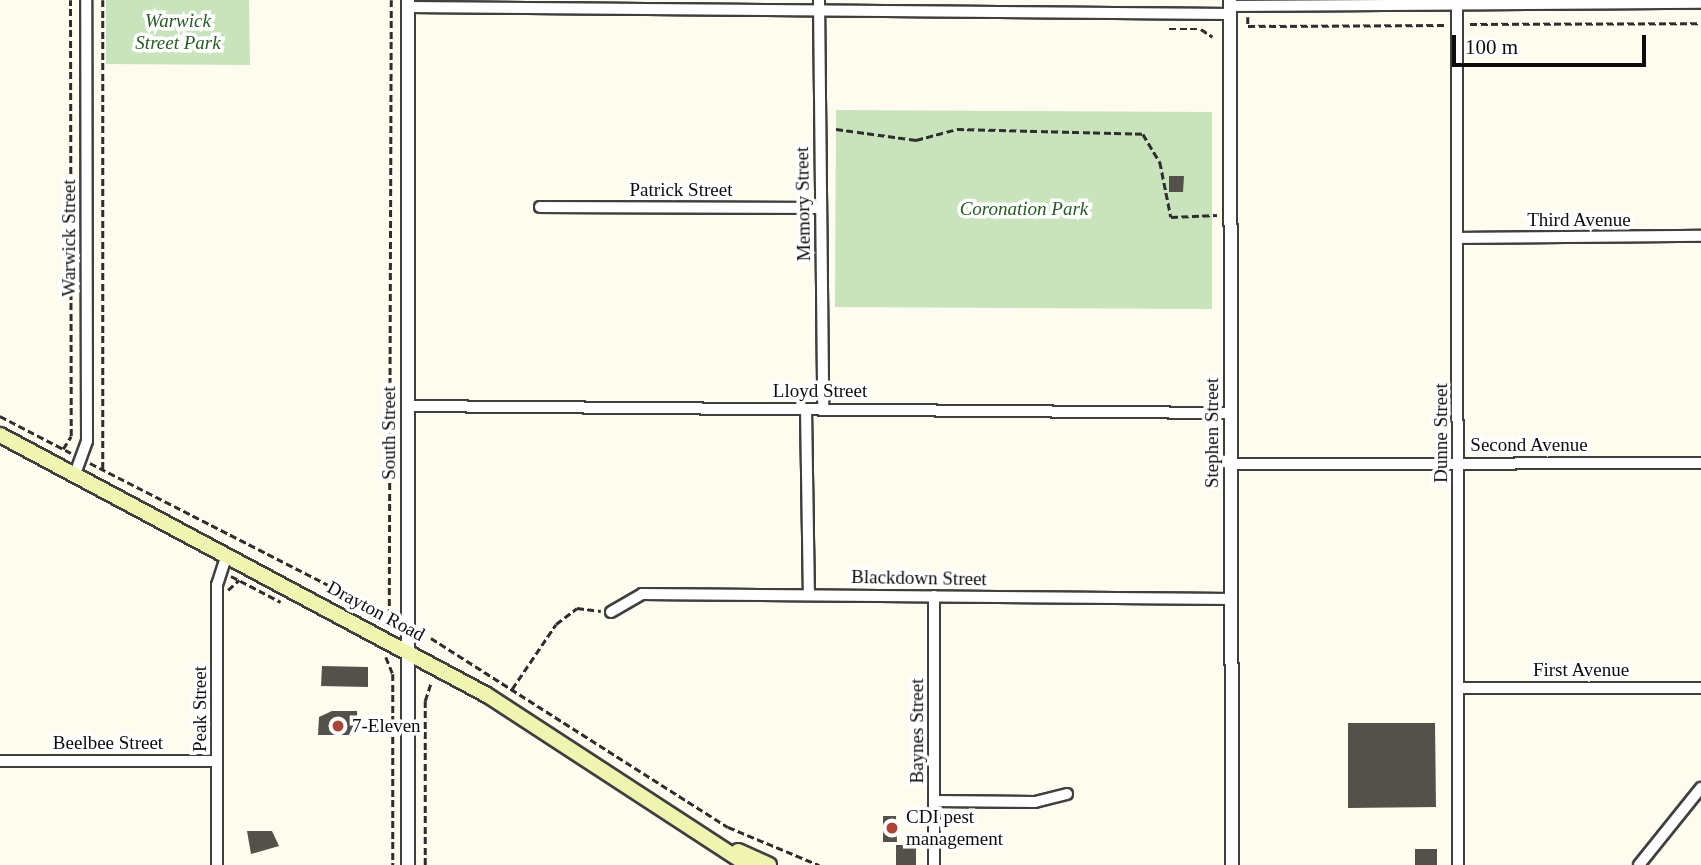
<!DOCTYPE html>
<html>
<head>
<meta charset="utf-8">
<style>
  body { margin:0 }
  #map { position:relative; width:1701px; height:865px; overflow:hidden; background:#fdfcee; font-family:"Times New Roman",serif }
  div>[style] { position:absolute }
  .green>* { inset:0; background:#c9e3bc }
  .building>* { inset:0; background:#54504a }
  .path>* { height:2.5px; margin-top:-1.25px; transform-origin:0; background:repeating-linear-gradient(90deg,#2e2e2e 0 7px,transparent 0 10.5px) }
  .roads { filter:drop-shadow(2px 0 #3f3f3f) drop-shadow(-2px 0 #3f3f3f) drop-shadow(0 2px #3f3f3f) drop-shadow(0 -2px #3f3f3f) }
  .minor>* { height:10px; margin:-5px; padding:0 5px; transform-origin:5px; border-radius:5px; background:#fff }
  .tertiary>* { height:12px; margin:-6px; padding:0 6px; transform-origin:6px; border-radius:6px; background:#fff }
  .secondary>* { height:14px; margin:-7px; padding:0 7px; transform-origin:7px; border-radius:7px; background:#f0f4b1 }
  .dots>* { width:19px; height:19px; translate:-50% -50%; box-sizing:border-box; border:4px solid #fff; border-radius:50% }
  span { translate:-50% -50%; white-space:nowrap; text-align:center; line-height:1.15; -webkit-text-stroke:7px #fff; paint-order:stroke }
  .park-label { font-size:19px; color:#275b25; font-style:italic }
  .street-label { font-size:19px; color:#0c0c0c }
  .poi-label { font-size:19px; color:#0c0c0c }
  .left { translate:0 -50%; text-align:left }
  .scale { position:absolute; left:1452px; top:35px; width:194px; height:32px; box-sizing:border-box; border:4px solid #0c0c0c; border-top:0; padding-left:9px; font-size:21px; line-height:24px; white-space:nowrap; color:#0c0c0c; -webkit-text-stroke:5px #fff; paint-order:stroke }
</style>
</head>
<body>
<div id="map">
  <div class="green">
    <div style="clip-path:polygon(106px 0,249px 0,250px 65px,106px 64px)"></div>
    <div style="clip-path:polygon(836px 110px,1212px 112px,1212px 309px,835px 307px)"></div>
  </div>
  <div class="building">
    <div style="clip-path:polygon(1169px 176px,1184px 176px,1183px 192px,1169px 192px)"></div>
    <div style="clip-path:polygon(322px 666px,368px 667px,368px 687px,321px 686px)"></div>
    <div style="clip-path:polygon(332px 711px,357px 711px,358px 735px,318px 735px,319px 717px)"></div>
    <div style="clip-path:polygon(1348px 723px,1435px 723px,1436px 807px,1348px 808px)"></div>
    <div style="clip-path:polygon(883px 816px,896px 816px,897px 842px,883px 842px)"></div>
    <div style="clip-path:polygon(247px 831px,272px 831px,279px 846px,251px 854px)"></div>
    <div style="clip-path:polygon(896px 845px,916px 845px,916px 865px,896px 865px)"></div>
    <div style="clip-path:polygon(1415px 849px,1437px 849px,1437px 865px,1415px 865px)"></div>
  </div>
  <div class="path">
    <div style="left:103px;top:0;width:469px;rotate:90deg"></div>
    <div style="left:1248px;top:17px;width:9px;rotate:90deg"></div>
    <div style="left:1248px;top:26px;width:198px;rotate:-0.3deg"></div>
    <div style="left:1470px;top:24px;width:231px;rotate:-0.2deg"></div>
    <div style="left:1169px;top:29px;width:32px"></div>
    <div style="left:1201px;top:29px;width:14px;rotate:34deg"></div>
    <div style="left:836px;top:129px;width:81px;rotate:7.8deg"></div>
    <div style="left:916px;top:140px;width:42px;rotate:-15deg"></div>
    <div style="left:957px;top:129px;width:186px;rotate:1.5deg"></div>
    <div style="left:1143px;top:134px;width:33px;rotate:59deg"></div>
    <div style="left:1160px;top:162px;width:56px;rotate:78.7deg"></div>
    <div style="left:1171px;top:217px;width:46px;rotate:-2.5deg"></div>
    <div style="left:0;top:416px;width:80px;rotate:27.5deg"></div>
    <div style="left:63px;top:449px;width:15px;rotate:-58deg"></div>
    <div style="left:71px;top:436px;width:436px;rotate:-90.1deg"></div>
    <div style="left:90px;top:463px;width:336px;rotate:27.1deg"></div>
    <div style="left:389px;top:616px;width:616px;rotate:-89.81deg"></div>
    <div style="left:231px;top:576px;width:56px;rotate:27.5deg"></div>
    <div style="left:228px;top:590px;width:15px;rotate:-42deg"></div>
    <div style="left:431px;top:638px;width:352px;rotate:32.5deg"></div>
    <div style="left:728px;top:827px;width:99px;rotate:22.7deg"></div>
    <div style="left:386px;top:657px;width:18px;rotate:68deg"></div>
    <div style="left:393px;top:674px;width:191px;rotate:90deg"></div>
    <div style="left:512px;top:689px;width:78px;rotate:-55.9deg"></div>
    <div style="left:556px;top:624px;width:26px;rotate:-37deg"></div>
    <div style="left:577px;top:608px;width:24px;rotate:7deg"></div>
    <div style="left:425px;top:865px;width:164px;rotate:-90deg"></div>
    <div style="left:425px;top:701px;width:20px;rotate:-72deg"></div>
  </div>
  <div class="roads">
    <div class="minor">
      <div style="left:819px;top:0;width:409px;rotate:89.4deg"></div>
      <div style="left:1457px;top:0;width:865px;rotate:89.93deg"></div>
      <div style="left:1230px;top:6px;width:471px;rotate:-0.4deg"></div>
      <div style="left:408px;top:7px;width:822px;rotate:0.49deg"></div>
      <div style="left:540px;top:207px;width:281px;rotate:0.2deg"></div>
      <div style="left:1458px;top:238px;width:243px;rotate:-0.5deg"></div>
      <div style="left:408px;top:406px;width:823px;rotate:0.49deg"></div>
      <div style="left:806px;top:409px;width:186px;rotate:89.1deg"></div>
      <div style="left:1232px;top:464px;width:469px;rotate:-0.1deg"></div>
      <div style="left:75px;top:474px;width:35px;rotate:-70deg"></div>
      <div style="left:87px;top:441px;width:441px;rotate:-90.1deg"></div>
      <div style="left:934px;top:596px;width:269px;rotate:90deg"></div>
      <div style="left:611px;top:612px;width:36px;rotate:-30deg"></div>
      <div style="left:642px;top:594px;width:589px;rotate:0.49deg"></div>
      <div style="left:1460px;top:688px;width:241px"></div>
      <div style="left:0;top:761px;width:217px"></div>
      <div style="left:935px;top:801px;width:100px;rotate:0.6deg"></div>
      <div style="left:1035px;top:802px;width:33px;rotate:-14deg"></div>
      <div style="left:217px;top:865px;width:280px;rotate:-90deg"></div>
      <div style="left:217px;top:585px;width:32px;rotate:-72deg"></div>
      <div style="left:1639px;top:865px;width:99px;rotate:-51.2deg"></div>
    </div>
    <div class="tertiary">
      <div style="left:1230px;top:0;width:865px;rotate:89.87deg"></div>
      <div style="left:408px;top:865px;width:865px;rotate:-90deg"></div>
    </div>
    <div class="secondary">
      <div style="left:0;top:435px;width:552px;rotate:28.1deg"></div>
      <div style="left:487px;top:695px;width:311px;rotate:33.1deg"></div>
      <div style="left:738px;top:851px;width:34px;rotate:24deg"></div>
    </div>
  </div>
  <div class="dots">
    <div style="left:338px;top:726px;background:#aa4637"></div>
    <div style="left:892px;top:828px;background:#aa4637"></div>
  </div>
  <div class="park-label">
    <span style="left:178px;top:32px">Warwick<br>Street Park</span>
    <span style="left:1024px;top:209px">Coronation Park</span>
  </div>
  <div class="street-label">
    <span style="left:681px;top:190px">Patrick Street</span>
    <span style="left:803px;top:204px;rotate:-91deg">Memory Street</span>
    <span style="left:1579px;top:220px">Third Avenue</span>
    <span style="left:69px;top:238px;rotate:-90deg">Warwick Street</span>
    <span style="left:820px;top:391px">Lloyd Street</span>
    <span style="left:389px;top:433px;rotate:-90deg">South Street</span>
    <span style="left:1212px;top:433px;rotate:-90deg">Stephen Street</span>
    <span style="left:1441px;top:433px;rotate:-90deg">Dunne Street</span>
    <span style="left:1529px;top:445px">Second Avenue</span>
    <span style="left:919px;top:578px;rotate:1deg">Blackdown Street</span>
    <span style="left:376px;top:611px;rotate:28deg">Drayton Road</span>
    <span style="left:1581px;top:670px">First Avenue</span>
    <span style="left:200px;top:709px;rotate:-90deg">Peak Street</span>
    <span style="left:917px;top:731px;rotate:-90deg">Baynes Street</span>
    <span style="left:108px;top:743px">Beelbee Street</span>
  </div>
  <div class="poi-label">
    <span class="left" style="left:352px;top:726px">7-Eleven</span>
    <span class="left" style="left:906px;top:828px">CDI pest<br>management</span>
  </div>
  <div class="scale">100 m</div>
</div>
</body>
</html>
